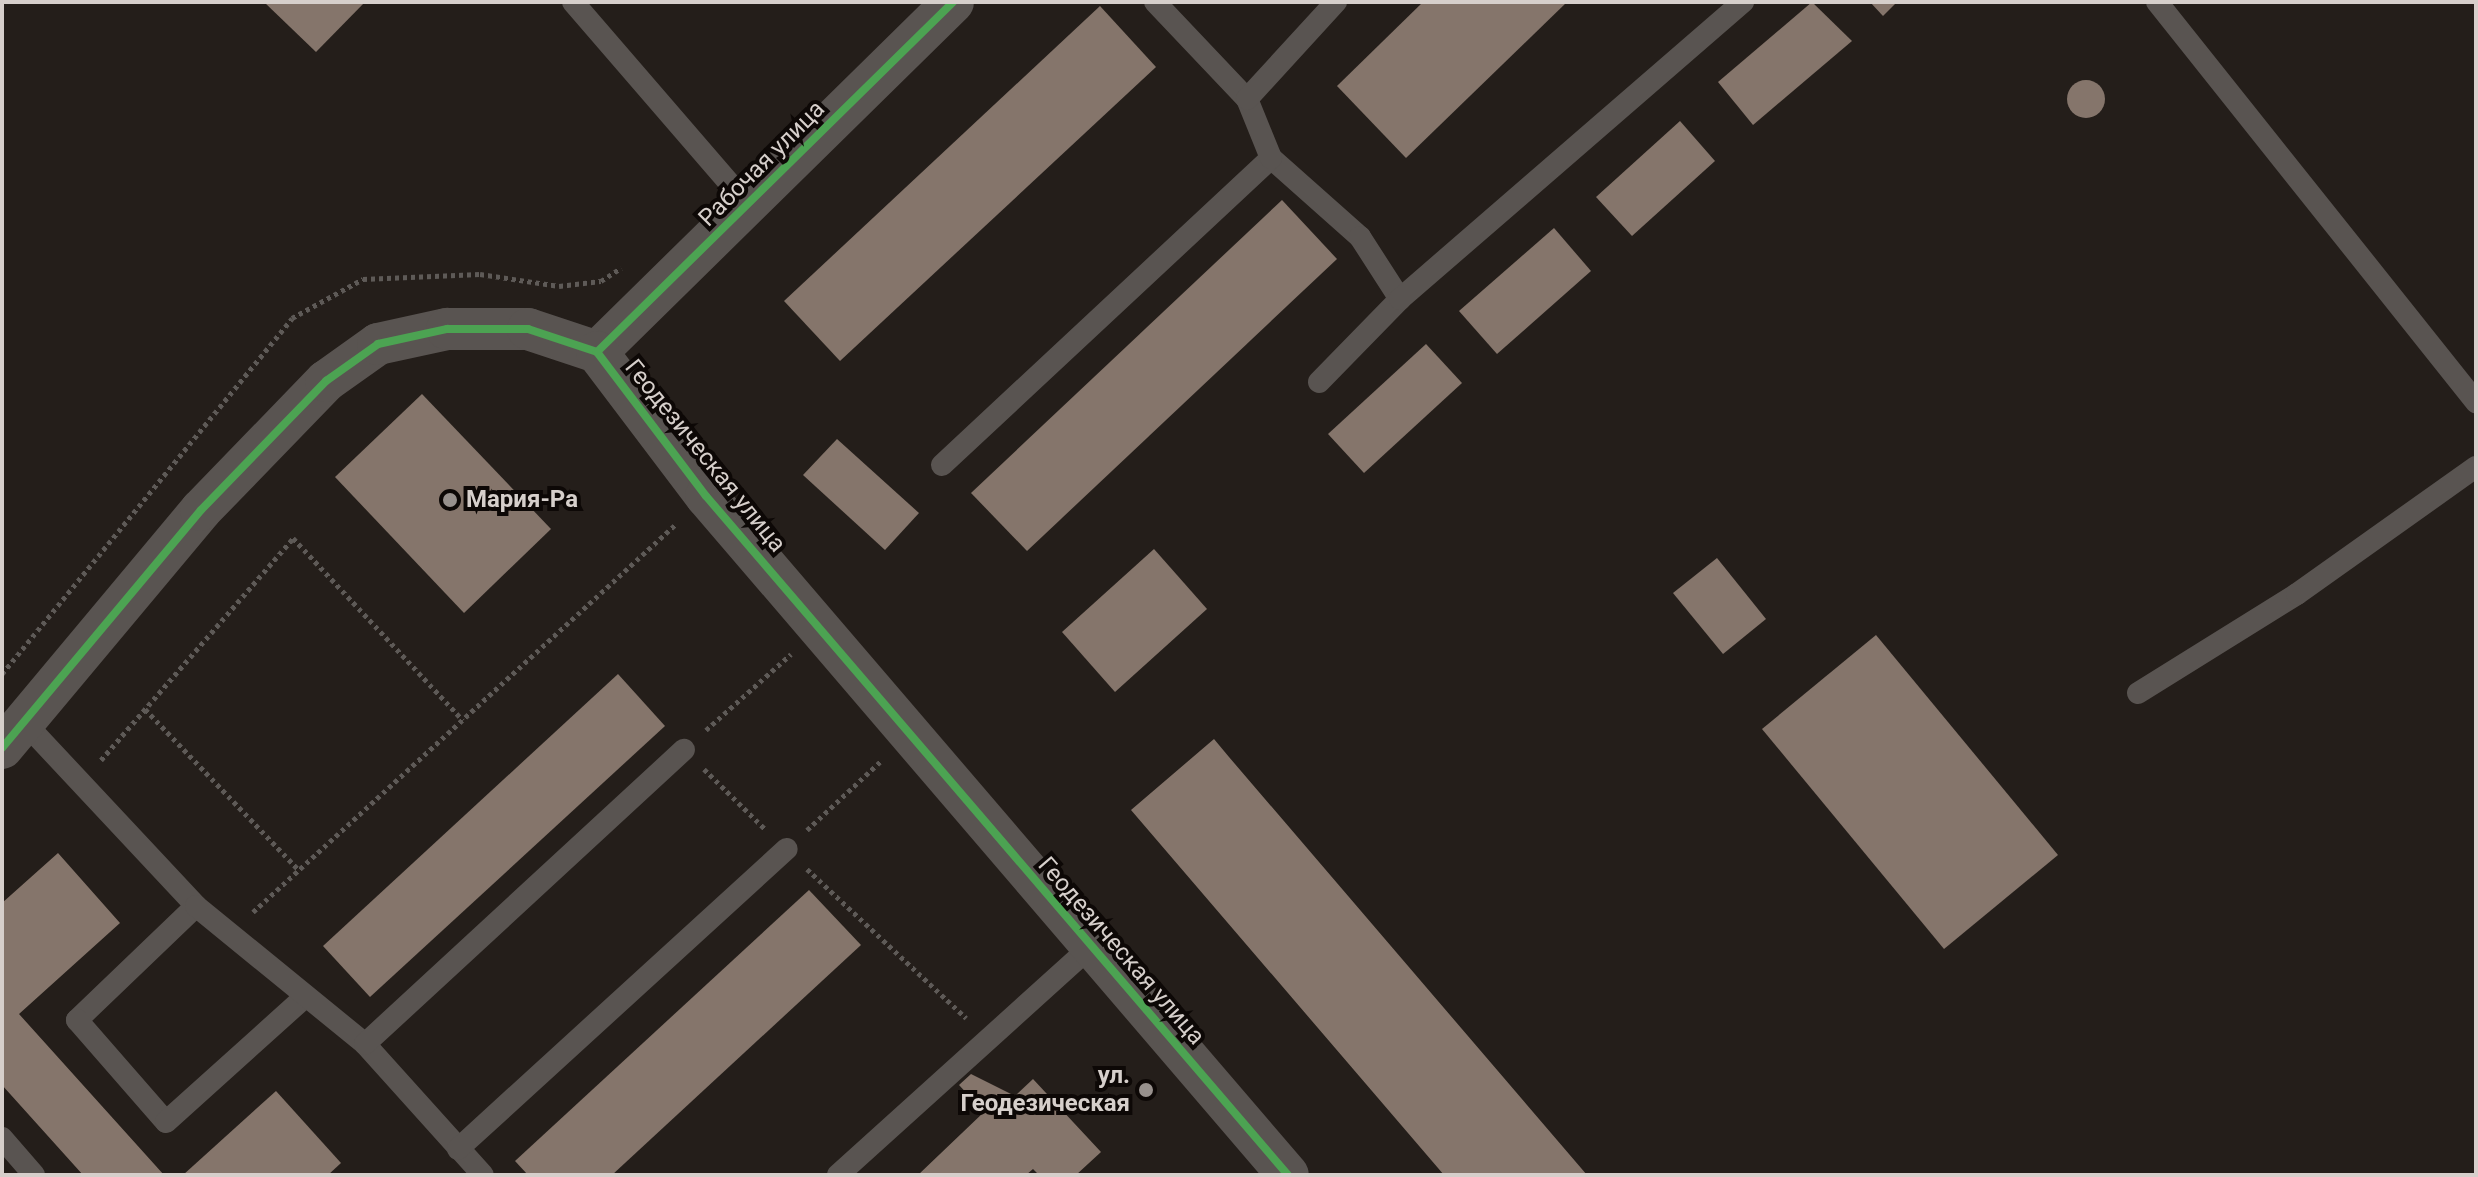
<!DOCTYPE html>
<html>
<head>
<meta charset="utf-8">
<style>
  body { margin:0 }
  #map { position:relative; width:2478px; height:1177px; overflow:hidden; background:#241e1a; font-family:Roboto,sans-serif }
  div>[style] { position:absolute }
  .building>* { inset:0; background:#85756b }
  .round { border-radius:50% }
  .path>* { height:5px; margin-top:-2.5px; transform-origin:0; background:repeating-linear-gradient(90deg,#5e5a57 0 4px,transparent 0 8px) }
  .service>* { height:22px; margin:-11px; padding:0 11px; transform-origin:11px; border-radius:11px; background:#595451 }
  .minor>* { height:42px; margin:-21px; padding:0 21px; transform-origin:21px; border-radius:21px; background:#595451 }
  .cycleway>* { height:8px; margin:-4px; padding:0 4px; transform-origin:4px; border-radius:4px; background:#4ca352 }
  .dots>* { width:22px; height:22px; translate:-50% -50%; box-sizing:border-box; border:4px solid #0d0806; border-radius:50% }
  span { translate:-50% -50%; white-space:nowrap; text-align:center; line-height:1.15; -webkit-text-stroke:8px #0d0806; paint-order:stroke }
  .street-label { font-size:24px; color:#d6cfcb }
  .poi-label { font-size:24px; color:#d6cfcb; font-weight:700 }
  .left { translate:0 -50%; text-align:left }
  .right { translate:-100% -50%; text-align:right }
  .frame { position:absolute; inset:0; border:4px solid #d6cfcb; pointer-events:none }
</style>
</head>
<body>
<div id="map">
  <div class="building">
    <div style="clip-path:polygon(264px 2px,365px 2px,316px 52px)"></div>
    <div style="clip-path:polygon(1423px 2px,1567px 2px,1406px 158px,1337px 86px)"></div>
    <div style="clip-path:polygon(1812px 2px,1852px 41px,1753px 125px,1718px 82px)"></div>
    <div style="clip-path:polygon(1870px 2px,1897px 2px,1883px 16px)"></div>
    <div style="clip-path:polygon(1100px 6px,1156px 67px,840px 361px,784px 301px)"></div>
    <div class="round" style="left:2067px;top:80px;width:38px;height:38px"></div>
    <div style="clip-path:polygon(1680px 121px,1715px 161px,1632px 236px,1596px 197px)"></div>
    <div style="clip-path:polygon(1282px 200px,1337px 259px,1027px 551px,971px 493px)"></div>
    <div style="clip-path:polygon(1554px 228px,1591px 271px,1497px 354px,1459px 311px)"></div>
    <div style="clip-path:polygon(1426px 344px,1462px 383px,1364px 473px,1328px 434px)"></div>
    <div style="clip-path:polygon(422px 394px,551px 529px,464px 613px,335px 477px)"></div>
    <div style="clip-path:polygon(837px 439px,919px 513px,885px 550px,803px 475px)"></div>
    <div style="clip-path:polygon(1154px 549px,1207px 609px,1115px 692px,1062px 632px)"></div>
    <div style="clip-path:polygon(1717px 558px,1766px 619px,1723px 654px,1673px 593px)"></div>
    <div style="clip-path:polygon(1876px 635px,2058px 855px,1944px 949px,1762px 729px)"></div>
    <div style="clip-path:polygon(618px 674px,665px 726px,370px 997px,323px 946px)"></div>
    <div style="clip-path:polygon(1214px 739px,1229px 757px,1587px 1175px,1444px 1175px,1131px 810px)"></div>
    <div style="clip-path:polygon(58px 853px,120px 923px,19px 1014px,164px 1175px,83px 1175px,2px 1085px,2px 903px)"></div>
    <div style="clip-path:polygon(809px 890px,861px 945px,612px 1175px,528px 1175px,515px 1161px)"></div>
    <div style="clip-path:polygon(971px 1074px,1015px 1096px,1033px 1079px,1101px 1152px,1076px 1175px,1039px 1175px,1033px 1169px,1026px 1175px,918px 1175px,984px 1112px,959px 1085px)"></div>
    <div style="clip-path:polygon(276px 1091px,341px 1163px,328px 1175px,183px 1175px)"></div>
  </div>
  <div class="path">
    <div style="left:2px;top:674px;width:459px;rotate:-50.8deg"></div>
    <div style="left:292px;top:318px;width:81px;rotate:-28.8deg"></div>
    <div style="left:363px;top:279px;width:117px;rotate:-2.4deg"></div>
    <div style="left:480px;top:274px;width:80px;rotate:8.6deg"></div>
    <div style="left:559px;top:286px;width:42px;rotate:-6.8deg"></div>
    <div style="left:601px;top:281px;width:24px;rotate:-33deg"></div>
    <div style="left:145px;top:709px;width:223px;rotate:46.3deg"></div>
    <div style="left:706px;top:730px;width:114px;rotate:-41.8deg"></div>
    <div style="left:101px;top:760px;width:294px;rotate:-49.1deg"></div>
    <div style="left:293px;top:538px;width:249px;rotate:47deg"></div>
    <div style="left:704px;top:769px;width:86px;rotate:44.5deg"></div>
    <div style="left:807px;top:830px;width:103px;rotate:-43deg"></div>
    <div style="left:807px;top:869px;width:218px;rotate:43.1deg"></div>
    <div style="left:253px;top:912px;width:574px;rotate:-42.53deg"></div>
  </div>
  <div class="service">
    <div style="left:573px;top:2px;width:268px;rotate:49.2deg"></div>
    <div style="left:1155px;top:2px;width:134px;rotate:46.5deg"></div>
    <div style="left:2157px;top:2px;width:512px;rotate:51.43deg"></div>
    <div style="left:1271px;top:158px;width:119px;rotate:41.6deg"></div>
    <div style="left:1360px;top:237px;width:74px;rotate:57.2deg"></div>
    <div style="left:1319px;top:382px;width:116px;rotate:-45.7deg"></div>
    <div style="left:1400px;top:299px;width:454px;rotate:-40.9deg"></div>
    <div style="left:942px;top:465px;width:450px;rotate:-43deg"></div>
    <div style="left:1271px;top:158px;width:64px;rotate:-112.1deg"></div>
    <div style="left:1247px;top:99px;width:132px;rotate:-47.5deg"></div>
    <div style="left:2138px;top:693px;width:187px;rotate:-31.9deg"></div>
    <div style="left:2297px;top:594px;width:219px;rotate:-35.4deg"></div>
    <div style="left:24px;top:722px;width:252px;rotate:46.9deg"></div>
    <div style="left:196px;top:906px;width:165px;rotate:136.2deg"></div>
    <div style="left:77px;top:1020px;width:135px;rotate:48.9deg"></div>
    <div style="left:166px;top:1122px;width:188px;rotate:-42deg"></div>
    <div style="left:196px;top:906px;width:218px;rotate:39.2deg"></div>
    <div style="left:365px;top:1044px;width:176px;rotate:48deg"></div>
    <div style="left:365px;top:1044px;width:434px;rotate:-42.7deg"></div>
    <div style="left:2px;top:1138px;width:49px;rotate:49.1deg"></div>
    <div style="left:458px;top:1149px;width:445px;rotate:-42.4deg"></div>
    <div style="left:838px;top:1175px;width:341px;rotate:-42.1deg"></div>
  </div>
  <div class="minor">
    <div style="left:597px;top:352px;width:499px;rotate:-44.5deg"></div>
    <div style="left:2px;top:748px;width:310px;rotate:-50.1deg"></div>
    <div style="left:201px;top:510px;width:180px;rotate:-45.9deg"></div>
    <div style="left:326px;top:381px;width:64px;rotate:-35.4deg"></div>
    <div style="left:378px;top:344px;width:71px;rotate:-12.3deg"></div>
    <div style="left:447px;top:329px;width:81px"></div>
    <div style="left:528px;top:329px;width:73px;rotate:18.4deg"></div>
    <div style="left:597px;top:352px;width:181px;rotate:52.9deg"></div>
    <div style="left:706px;top:496px;width:894px;rotate:49.4deg"></div>
  </div>
  <div class="cycleway">
    <div style="left:597px;top:352px;width:499px;rotate:-44.5deg"></div>
    <div style="left:2px;top:748px;width:310px;rotate:-50.1deg"></div>
    <div style="left:201px;top:510px;width:180px;rotate:-45.9deg"></div>
    <div style="left:326px;top:381px;width:64px;rotate:-35.4deg"></div>
    <div style="left:378px;top:344px;width:71px;rotate:-12.3deg"></div>
    <div style="left:447px;top:329px;width:81px"></div>
    <div style="left:528px;top:329px;width:73px;rotate:18.4deg"></div>
    <div style="left:597px;top:352px;width:181px;rotate:52.9deg"></div>
    <div style="left:706px;top:496px;width:894px;rotate:49.4deg"></div>
  </div>
  <div class="dots">
    <div style="left:450px;top:500px;background:#98918d"></div>
    <div style="left:1146px;top:1090px;background:#98918d"></div>
  </div>
  <div class="street-label">
    <span style="left:762px;top:164px;rotate:-45deg">Рабочая улица</span>
    <span style="left:705px;top:456px;rotate:51deg">Геодезическая улица</span>
    <span style="left:1121px;top:951px;rotate:49deg">Геодезическая улица</span>
  </div>
  <div class="poi-label">
    <span class="left" style="left:466px;top:500px">Мария-Ра</span>
    <span class="right" style="left:1130px;top:1090px">ул.<br>Геодезическая</span>
  </div>
  <div class="frame"></div>
</div>
</body>
</html>
